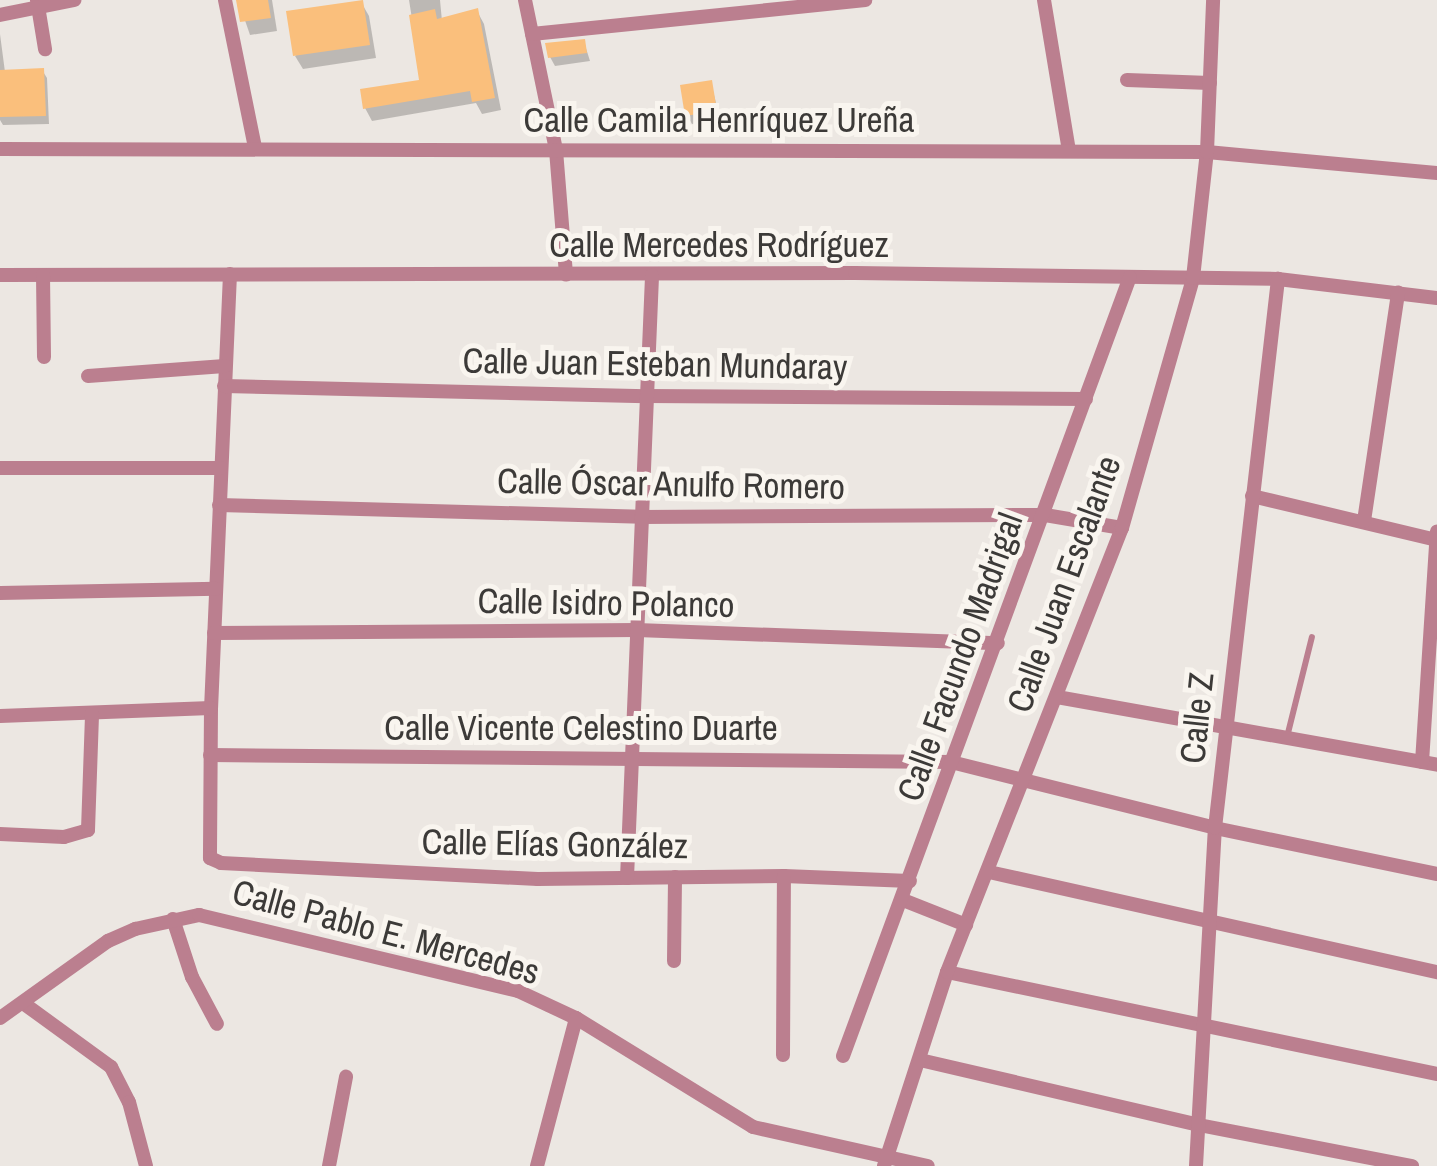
<!DOCTYPE html>
<html>
<head>
<meta charset="utf-8">
<style>
  body { margin:0 }
  #map { position:relative; width:1437px; height:1166px; overflow:hidden; background:#ece7e2; font-family:"Archivo Narrow",sans-serif }
  div>[style] { position:absolute }
  .shadow>* { inset:0; background:#0003 }
  .building>* { inset:0; background:#fabf7c }
  .lane>* { height:6px; margin:-3px; padding:0 3px; transform-origin:3px; border-radius:3px; background:#bb7f8f }
  .street>* { height:14px; margin:-7px; padding:0 7px; transform-origin:7px; border-radius:7px; background:#bb7f8f }
  span { translate:-50% -50%; white-space:nowrap; text-align:center; line-height:1.15; -webkit-text-stroke:10px #f9f5ef; paint-order:stroke }
  .street-label { font-size:35px; color:#3c3a38 }
</style>
</head>
<body>
<div id="map">
  <div class="shadow">
    <div style="clip-path:polygon(238px 0,272px 0,277px 31px,250px 35px)"></div>
    <div style="clip-path:polygon(409px 0,440px 0,442px 21px,477px 11px,484px 24px,501px 110px,482px 114px,476px 103px,372px 121px,365px 108px,422px 82px)"></div>
    <div style="clip-path:polygon(361px 2px,369px 16px,376px 58px,303px 69px,295px 56px)"></div>
    <div style="clip-path:polygon(0 34px,5px 72px,42px 70px,47px 78px,49px 124px,3px 125px,0 120px)"></div>
    <div style="clip-path:polygon(584px 42px,590px 61px,555px 66px,550px 57px)"></div>
    <div style="clip-path:polygon(711px 83px,720px 119px,692px 124px,687px 115px)"></div>
  </div>
  <div class="building">
    <div style="clip-path:polygon(236px 0,268px 0,271px 18px,240px 22px)"></div>
    <div style="clip-path:polygon(363px 0,370px 45px,293px 56px,286px 11px)"></div>
    <div style="clip-path:polygon(478px 8px,495px 98px,472px 102px,470px 91px,363px 109px,360px 89px,419px 80px,409px 15px,435px 9px,437px 19px)"></div>
    <div style="clip-path:polygon(585px 39px,587px 53px,548px 58px,545px 43px)"></div>
    <div style="clip-path:polygon(44px 68px,46px 116px,0 117px,0 70px)"></div>
    <div style="clip-path:polygon(712px 80px,717px 111px,685px 116px,680px 85px)"></div>
  </div>
  <div class="lane">
    <div style="left:1287px;top:737px;width:103px;rotate:-76deg"></div>
  </div>
  <div class="street">
    <div style="left:37px;top:0;width:50px;rotate:80.7deg"></div>
    <div style="left:225px;top:0;width:150px;rotate:78.5deg"></div>
    <div style="left:525px;top:0;width:153px;rotate:78.3deg"></div>
    <div style="left:556px;top:150px;width:125px;rotate:85.4deg"></div>
    <div style="left:1044px;top:0;width:153px;rotate:80.6deg"></div>
    <div style="left:0;top:15px;width:76px;rotate:-11.5deg"></div>
    <div style="left:532px;top:34px;width:335px;rotate:-5.8deg"></div>
    <div style="left:1127px;top:80px;width:83px;rotate:2.1deg"></div>
    <div style="left:0;top:149px;width:1207px;rotate:0.14deg"></div>
    <div style="left:1207px;top:152px;width:231px;rotate:5.2deg"></div>
    <div style="left:230px;top:274px;width:434px;rotate:92.5deg"></div>
    <div style="left:211px;top:708px;width:150px;rotate:90.4deg"></div>
    <div style="left:210px;top:858px;width:12px;rotate:24deg"></div>
    <div style="left:221px;top:863px;width:317px;rotate:2.9deg"></div>
    <div style="left:538px;top:879px;width:246px;rotate:-0.7deg"></div>
    <div style="left:784px;top:876px;width:126px;rotate:2.3deg"></div>
    <div style="left:0;top:275px;width:855px;rotate:-0.13deg"></div>
    <div style="left:855px;top:273px;width:423px;rotate:0.8deg"></div>
    <div style="left:1278px;top:279px;width:160px;rotate:6.8deg"></div>
    <div style="left:43px;top:275px;width:82px;rotate:89.3deg"></div>
    <div style="left:88px;top:376px;width:137px;rotate:-4.2deg"></div>
    <div style="left:224px;top:386px;width:422px;rotate:1.4deg"></div>
    <div style="left:646px;top:396px;width:440px;rotate:0.4deg"></div>
    <div style="left:0;top:468px;width:221px"></div>
    <div style="left:1252px;top:496px;width:189px;rotate:13.4deg"></div>
    <div style="left:219px;top:505px;width:422px;rotate:1.6deg"></div>
    <div style="left:641px;top:517px;width:404px;rotate:-0.3deg"></div>
    <div style="left:1045px;top:515px;width:78px;rotate:9.6deg"></div>
    <div style="left:1364px;top:521px;width:231px;rotate:-81.5deg"></div>
    <div style="left:0;top:593px;width:216px;rotate:-1.1deg"></div>
    <div style="left:214px;top:633px;width:423px;rotate:-0.4deg"></div>
    <div style="left:637px;top:630px;width:361px;rotate:2.1deg"></div>
    <div style="left:1057px;top:697px;width:386px;rotate:10.1deg"></div>
    <div style="left:0;top:716px;width:211px;rotate:-2.2deg"></div>
    <div style="left:210px;top:755px;width:741px;rotate:0.54deg"></div>
    <div style="left:951px;top:762px;width:272px;rotate:14deg"></div>
    <div style="left:1215px;top:828px;width:227px;rotate:11.7deg"></div>
    <div style="left:1422px;top:762px;width:231px;rotate:-86.3deg"></div>
    <div style="left:0;top:834px;width:64px;rotate:2.7deg"></div>
    <div style="left:64px;top:837px;width:25px;rotate:-16deg"></div>
    <div style="left:88px;top:830px;width:117px;rotate:-88deg"></div>
    <div style="left:989px;top:872px;width:459px;rotate:12.6deg"></div>
    <div style="left:627px;top:878px;width:603px;rotate:-87.62deg"></div>
    <div style="left:903px;top:900px;width:68px;rotate:21.6deg"></div>
    <div style="left:173px;top:919px;width:61px;rotate:71.9deg"></div>
    <div style="left:192px;top:977px;width:53px;rotate:62deg"></div>
    <div style="left:674px;top:961px;width:84px;rotate:-89.3deg"></div>
    <div style="left:947px;top:972px;width:501px;rotate:11.76deg"></div>
    <div style="left:23px;top:1003px;width:109px;rotate:36deg"></div>
    <div style="left:111px;top:1067px;width:39px;rotate:63deg"></div>
    <div style="left:129px;top:1102px;width:66px;rotate:75.1deg"></div>
    <div style="left:0;top:1018px;width:133px;rotate:-35.5deg"></div>
    <div style="left:108px;top:941px;width:30px;rotate:-24deg"></div>
    <div style="left:135px;top:929px;width:66px;rotate:-12.3deg"></div>
    <div style="left:199px;top:915px;width:328px;rotate:13.4deg"></div>
    <div style="left:518px;top:991px;width:64px;rotate:25deg"></div>
    <div style="left:576px;top:1018px;width:208px;rotate:31.6deg"></div>
    <div style="left:753px;top:1127px;width:179px;rotate:12.6deg"></div>
    <div style="left:783px;top:1055px;width:179px;rotate:-89.7deg"></div>
    <div style="left:843px;top:1056px;width:830px;rotate:-69.78deg"></div>
    <div style="left:920px;top:1060px;width:286px;rotate:13.1deg"></div>
    <div style="left:1199px;top:1125px;width:217px;rotate:10.9deg"></div>
    <div style="left:329px;top:1166px;width:91px;rotate:-79.2deg"></div>
    <div style="left:537px;top:1166px;width:153px;rotate:-75.2deg"></div>
    <div style="left:884px;top:1166px;width:204px;rotate:-72deg"></div>
    <div style="left:947px;top:972px;width:477px;rotate:-68.5deg"></div>
    <div style="left:1122px;top:528px;width:260px;rotate:-74.1deg"></div>
    <div style="left:1193px;top:278px;width:127px;rotate:-83.7deg"></div>
    <div style="left:1207px;top:152px;width:152px;rotate:-87.7deg"></div>
    <div style="left:1196px;top:1166px;width:339px;rotate:-86.8deg"></div>
    <div style="left:1215px;top:828px;width:553px;rotate:-83.45deg"></div>
  </div>
  <div class="street-label">
    <span style="left:719px;top:120px">Calle Camila Henríquez Ureña</span>
    <span style="left:719px;top:245px">Calle Mercedes Rodríguez</span>
    <span style="left:655px;top:364px;rotate:1deg">Calle Juan Esteban Mundaray</span>
    <span style="left:671px;top:484px;rotate:1deg">Calle Óscar Anulfo Romero</span>
    <span style="left:1064px;top:584px;rotate:-70deg">Calle Juan Escalante</span>
    <span style="left:606px;top:603px;rotate:1deg">Calle Isidro Polanco</span>
    <span style="left:960px;top:657px;rotate:-70deg">Calle Facundo Madrigal</span>
    <span style="left:1197px;top:718px;rotate:-84deg">Calle Z</span>
    <span style="left:581px;top:728px">Calle Vicente Celestino Duarte</span>
    <span style="left:555px;top:844px;rotate:1deg">Calle Elías González</span>
    <span style="left:386px;top:932px;rotate:15deg">Calle Pablo E. Mercedes</span>
  </div>
</div>
</body>
</html>
